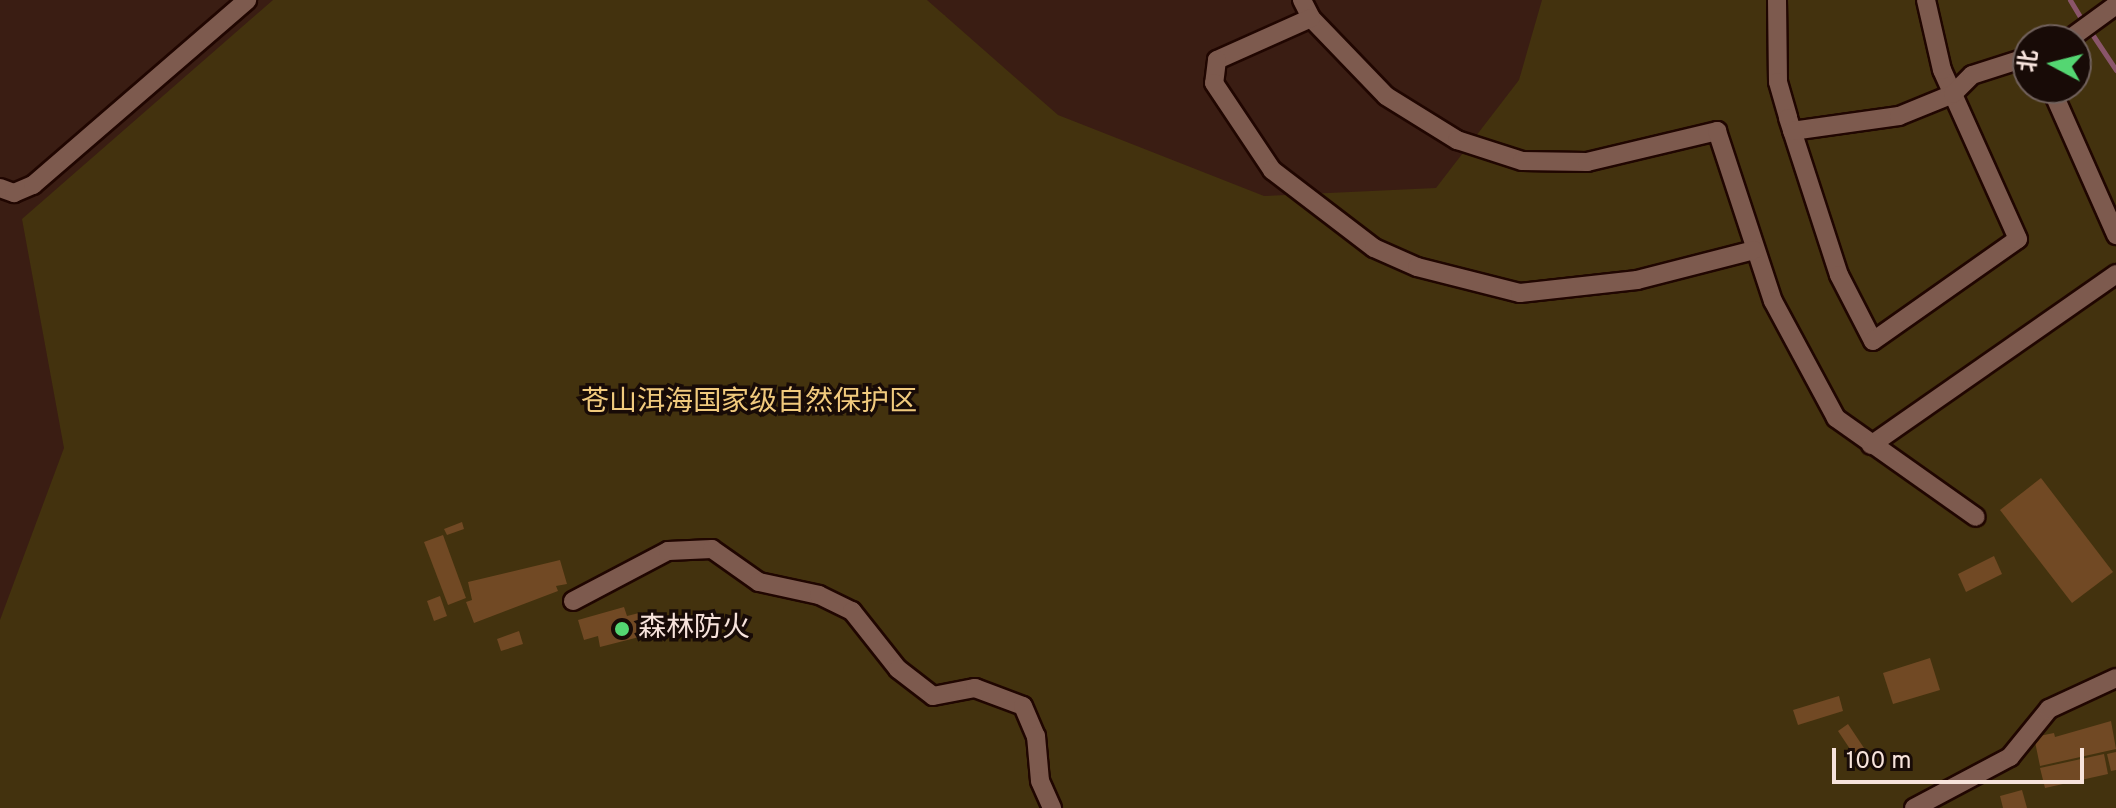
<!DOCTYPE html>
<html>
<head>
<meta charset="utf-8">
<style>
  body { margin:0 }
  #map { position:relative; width:2116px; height:808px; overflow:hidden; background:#3a1d13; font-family:Overpass,"Noto Sans SC",sans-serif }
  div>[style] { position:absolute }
  .green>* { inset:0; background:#43320e }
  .stream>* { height:5px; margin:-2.5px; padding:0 2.5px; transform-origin:2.5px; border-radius:2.5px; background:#8a556a }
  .building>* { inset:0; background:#714924 }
  .roads { filter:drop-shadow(2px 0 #200601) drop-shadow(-2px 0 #200601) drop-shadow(0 2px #200601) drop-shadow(0 -2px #200601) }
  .minor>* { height:18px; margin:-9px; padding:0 9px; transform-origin:9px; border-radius:9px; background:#7d5a4e }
  .dots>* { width:22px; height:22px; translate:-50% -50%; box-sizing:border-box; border:4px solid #180b07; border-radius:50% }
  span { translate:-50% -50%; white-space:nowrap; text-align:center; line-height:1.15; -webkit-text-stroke:7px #180b07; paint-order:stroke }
  .park-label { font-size:28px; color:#f1ca7d }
  .poi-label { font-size:28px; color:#f7e3dc }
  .left { translate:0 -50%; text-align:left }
  .north { position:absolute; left:2012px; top:24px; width:80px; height:80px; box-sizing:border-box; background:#180b07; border:2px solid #71615c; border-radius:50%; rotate:277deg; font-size:22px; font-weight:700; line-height:32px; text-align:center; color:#f7e3dc }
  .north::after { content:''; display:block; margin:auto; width:28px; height:36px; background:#54d672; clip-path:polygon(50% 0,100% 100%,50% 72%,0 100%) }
  .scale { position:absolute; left:1832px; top:748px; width:252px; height:36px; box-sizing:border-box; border:4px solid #f7e3dc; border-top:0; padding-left:10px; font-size:24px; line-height:28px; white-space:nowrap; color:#f7e3dc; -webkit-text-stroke:6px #180b07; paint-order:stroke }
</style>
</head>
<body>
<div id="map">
  <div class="green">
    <div style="clip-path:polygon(evenodd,273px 0,927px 0,1058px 115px,1264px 196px,1436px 188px,1519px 80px,1542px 0,2116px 0,2116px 808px,0 808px,0 620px,64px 448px,22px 219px,273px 0,2028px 40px,2076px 40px,2076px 88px,2028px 88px,2028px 40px)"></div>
  </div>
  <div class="stream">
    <div style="left:2070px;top:0;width:27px;rotate:59deg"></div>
    <div style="left:2090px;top:31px;width:47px;rotate:56.3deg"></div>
  </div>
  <div class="building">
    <div style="clip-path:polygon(2041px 478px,2113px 572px,2072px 603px,2000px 510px)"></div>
    <div style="clip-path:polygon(462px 522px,464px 529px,447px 535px,444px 529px)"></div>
    <div style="clip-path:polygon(443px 535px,466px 598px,448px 605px,424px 542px)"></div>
    <div style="clip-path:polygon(1994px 556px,2002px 574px,1966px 592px,1958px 574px)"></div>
    <div style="clip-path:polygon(560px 560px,567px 584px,556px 586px,558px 591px,474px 623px,466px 602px,472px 600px,468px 582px)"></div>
    <div style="clip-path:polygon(440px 596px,447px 616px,434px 621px,427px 601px)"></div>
    <div style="clip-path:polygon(624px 607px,627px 616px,643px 612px,647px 635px,600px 647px,598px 636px,584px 640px,578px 620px)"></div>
    <div style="clip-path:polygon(519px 631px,523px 644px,501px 651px,497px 639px)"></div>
    <div style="clip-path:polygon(1930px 658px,1940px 690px,1893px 704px,1883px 673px)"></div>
    <div style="clip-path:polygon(1839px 696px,1843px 711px,1798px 725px,1793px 710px)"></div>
    <div style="clip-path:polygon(2111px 721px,2116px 749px,2040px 766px,2034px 737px,2054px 733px,2055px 737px)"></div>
    <div style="clip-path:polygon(1848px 724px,1864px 748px,1854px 755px,1838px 731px)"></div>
    <div style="clip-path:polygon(2116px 752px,2116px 770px,2111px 771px,2107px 754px)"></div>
    <div style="clip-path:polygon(2104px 754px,2108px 774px,2045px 788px,2040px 768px)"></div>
    <div style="clip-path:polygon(2022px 790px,2027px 808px,2003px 808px,2000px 796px)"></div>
  </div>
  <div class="roads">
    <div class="minor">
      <div style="left:1302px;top:0;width:20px;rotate:63deg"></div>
      <div style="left:1311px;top:18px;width:108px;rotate:46.1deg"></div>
      <div style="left:1386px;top:96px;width:84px;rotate:31.8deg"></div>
      <div style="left:1457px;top:140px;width:68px;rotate:17.9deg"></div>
      <div style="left:1522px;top:161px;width:65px;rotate:0.9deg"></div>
      <div style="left:1587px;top:162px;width:134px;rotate:-13.4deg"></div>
      <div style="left:1717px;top:131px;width:179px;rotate:71.8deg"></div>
      <div style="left:1773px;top:301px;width:133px;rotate:61.7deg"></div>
      <div style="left:1836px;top:418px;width:171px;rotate:35.3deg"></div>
      <div style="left:1777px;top:0;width:82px;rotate:89.3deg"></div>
      <div style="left:1778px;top:82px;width:37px;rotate:74deg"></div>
      <div style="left:1788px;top:118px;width:165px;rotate:72deg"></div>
      <div style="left:1839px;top:275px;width:74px;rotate:62.7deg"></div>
      <div style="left:1873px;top:341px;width:177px;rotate:-35.1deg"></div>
      <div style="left:2018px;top:239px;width:185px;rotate:-114.2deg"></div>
      <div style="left:1942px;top:70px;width:72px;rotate:-102.9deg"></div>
      <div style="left:1311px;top:18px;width:103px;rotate:155.9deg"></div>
      <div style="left:1217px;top:60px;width:23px;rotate:97deg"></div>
      <div style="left:1214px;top:83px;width:105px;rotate:56.3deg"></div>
      <div style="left:1272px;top:170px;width:128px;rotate:37.4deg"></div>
      <div style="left:1374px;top:248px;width:47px;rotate:23.8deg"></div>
      <div style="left:1417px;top:267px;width:106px;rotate:14.2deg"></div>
      <div style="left:1520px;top:293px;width:118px;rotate:-6.3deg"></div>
      <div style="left:1637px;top:280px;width:121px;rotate:-14.4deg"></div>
      <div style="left:2068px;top:40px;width:59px;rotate:-36.1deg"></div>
      <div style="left:2051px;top:88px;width:161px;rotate:66.1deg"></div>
      <div style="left:1792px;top:131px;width:108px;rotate:-8deg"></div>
      <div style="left:1899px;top:116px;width:58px;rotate:-22.2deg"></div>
      <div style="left:1953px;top:94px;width:27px;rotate:-45deg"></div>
      <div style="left:1972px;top:75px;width:59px;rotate:-17.8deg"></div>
      <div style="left:0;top:188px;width:15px;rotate:20deg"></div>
      <div style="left:14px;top:193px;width:21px;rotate:-23deg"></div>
      <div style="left:33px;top:185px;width:283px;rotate:-40.8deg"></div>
      <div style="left:1871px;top:445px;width:299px;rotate:-34.9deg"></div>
      <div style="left:573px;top:601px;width:107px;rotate:-27.8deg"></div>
      <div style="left:668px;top:551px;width:44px;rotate:-2.6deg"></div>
      <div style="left:712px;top:549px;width:57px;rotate:35.1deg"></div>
      <div style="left:759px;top:582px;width:61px;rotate:12.2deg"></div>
      <div style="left:819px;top:595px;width:37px;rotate:26deg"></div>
      <div style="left:852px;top:611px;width:74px;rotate:51.6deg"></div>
      <div style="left:898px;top:669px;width:44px;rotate:37.6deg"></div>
      <div style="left:933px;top:696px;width:43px;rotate:-10.8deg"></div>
      <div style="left:975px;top:688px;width:51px;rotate:20.6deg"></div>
      <div style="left:1023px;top:706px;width:33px;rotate:67deg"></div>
      <div style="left:1036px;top:736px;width:45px;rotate:84.9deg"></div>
      <div style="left:1040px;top:781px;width:30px;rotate:66deg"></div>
      <div style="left:1914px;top:808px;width:109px;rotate:-28deg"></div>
      <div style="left:2010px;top:757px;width:62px;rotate:-50.9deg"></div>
      <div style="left:2049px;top:709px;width:74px;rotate:-24.8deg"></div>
    </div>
  </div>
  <div class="dots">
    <div style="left:622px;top:629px;background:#54d672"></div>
  </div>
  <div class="park-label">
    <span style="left:749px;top:403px">苍山洱海国家级自然保护区</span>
  </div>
  <div class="poi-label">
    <span class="left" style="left:638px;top:629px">森林防火</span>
  </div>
  <div class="north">北</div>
  <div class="scale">100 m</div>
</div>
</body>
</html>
